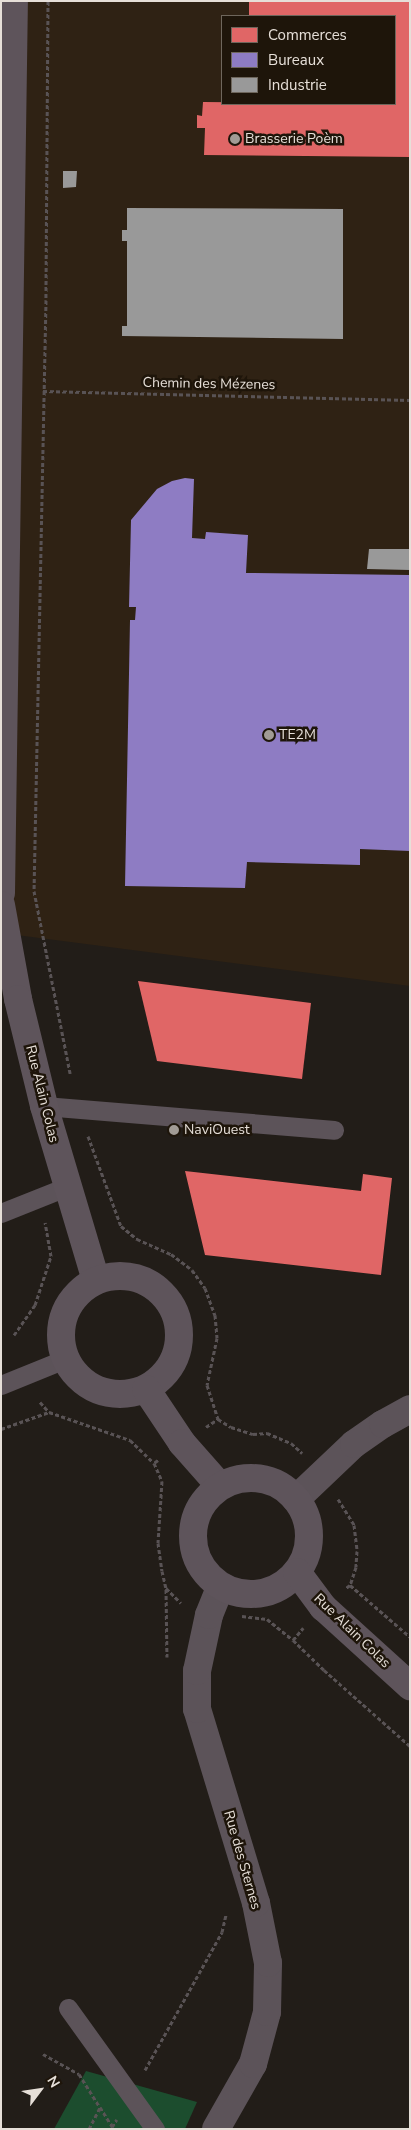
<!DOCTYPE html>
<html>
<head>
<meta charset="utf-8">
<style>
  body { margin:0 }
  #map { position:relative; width:411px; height:2130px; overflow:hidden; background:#221d18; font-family:"Nunito Sans",sans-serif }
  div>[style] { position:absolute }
  .built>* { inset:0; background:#2f2214 }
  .green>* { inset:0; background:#1c4d2e }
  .shops>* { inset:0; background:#e06666 }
  .offices>* { inset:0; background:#8e7cc3 }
  .industry>* { inset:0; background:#999 }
  .path>* { height:3px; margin-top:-1.5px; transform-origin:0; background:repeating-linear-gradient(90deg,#595355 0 4px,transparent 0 6.5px) }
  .lane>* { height:19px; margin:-9.5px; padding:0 9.5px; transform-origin:9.5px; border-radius:9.5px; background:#5c5359 }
  .street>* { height:28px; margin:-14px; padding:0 14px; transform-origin:14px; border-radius:14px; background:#5c5359 }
  .secondary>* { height:28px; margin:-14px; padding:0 14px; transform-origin:14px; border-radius:14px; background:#5e545b }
  .secondary>.ring { margin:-14px; padding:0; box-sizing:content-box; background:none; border:28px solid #5e545b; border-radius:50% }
  .dots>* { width:14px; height:14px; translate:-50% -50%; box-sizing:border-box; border:2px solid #1e150a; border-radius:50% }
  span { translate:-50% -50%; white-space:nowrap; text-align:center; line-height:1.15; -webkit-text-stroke:5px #1e150a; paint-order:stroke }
  .poi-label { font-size:14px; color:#e6dfd8 }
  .left { translate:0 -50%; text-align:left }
  .street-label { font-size:14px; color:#e6dfd8 }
  .frame { position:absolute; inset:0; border:2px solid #e6dfd8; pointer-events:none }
  .legend { position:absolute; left:221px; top:15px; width:175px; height:90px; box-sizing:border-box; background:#1e150a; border:1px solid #6e665c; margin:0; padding:6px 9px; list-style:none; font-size:15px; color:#e6dfd8 }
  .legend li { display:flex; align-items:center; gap:10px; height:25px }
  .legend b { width:25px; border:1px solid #6e665c }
  .north { position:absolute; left:15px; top:2065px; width:50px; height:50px; -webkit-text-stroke:4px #1e150a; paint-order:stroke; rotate:59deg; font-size:14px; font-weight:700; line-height:20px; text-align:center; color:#e6dfd8 }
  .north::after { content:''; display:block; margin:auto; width:18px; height:22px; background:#e6dfd8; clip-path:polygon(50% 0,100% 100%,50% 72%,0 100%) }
</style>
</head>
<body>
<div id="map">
  <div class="built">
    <div style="clip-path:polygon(evenodd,1px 1px,410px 1px,410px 986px,1px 933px,1px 1px,222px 16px,395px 16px,395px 104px,222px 104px,222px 16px)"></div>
  </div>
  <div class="green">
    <div style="clip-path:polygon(86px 2071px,197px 2102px,185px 2129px,54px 2129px)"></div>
  </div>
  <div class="shops">
    <div style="clip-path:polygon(249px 1px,410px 1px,410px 157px,204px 155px,205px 128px,197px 128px,197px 115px,202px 116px,203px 102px,395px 104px,395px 16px,249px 16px)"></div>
    <div style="clip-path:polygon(138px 981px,311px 1003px,302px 1079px,157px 1061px)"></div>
    <div style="clip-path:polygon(185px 1171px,361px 1191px,363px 1174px,392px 1178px,381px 1275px,205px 1255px)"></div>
  </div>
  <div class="offices">
    <div style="clip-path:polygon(185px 478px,194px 479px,192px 538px,205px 539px,206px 532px,248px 535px,246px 573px,410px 575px,410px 851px,360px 849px,360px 865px,247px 862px,245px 888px,125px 886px,130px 620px,135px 620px,136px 607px,129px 607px,131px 520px,157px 489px,172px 481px)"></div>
  </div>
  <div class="industry">
    <div style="clip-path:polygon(63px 171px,77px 171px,76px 187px,63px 188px)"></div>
    <div style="clip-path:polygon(127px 208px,343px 209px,343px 339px,122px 336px,122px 326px,127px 326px,127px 241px,122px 241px,122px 230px,127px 230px)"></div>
    <div style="clip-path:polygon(369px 549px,410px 549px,410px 570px,367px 569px)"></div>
  </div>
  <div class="path">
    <div style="left:48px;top:1px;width:299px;rotate:90.4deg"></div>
    <div style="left:46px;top:300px;width:591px;rotate:91.16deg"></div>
    <div style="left:34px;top:891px;width:186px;rotate:78.8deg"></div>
    <div style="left:43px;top:391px;width:367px;rotate:1.4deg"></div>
    <div style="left:88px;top:1136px;width:96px;rotate:69.9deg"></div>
    <div style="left:121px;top:1226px;width:21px;rotate:39deg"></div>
    <div style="left:137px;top:1239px;width:37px;rotate:24deg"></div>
    <div style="left:171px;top:1254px;width:26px;rotate:37deg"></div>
    <div style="left:192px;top:1270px;width:22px;rotate:54deg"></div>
    <div style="left:205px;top:1288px;width:29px;rotate:70deg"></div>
    <div style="left:215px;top:1315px;width:23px;rotate:85deg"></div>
    <div style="left:217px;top:1338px;width:48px;rotate:102deg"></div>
    <div style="left:207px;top:1385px;width:36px;rotate:72deg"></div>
    <div style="left:218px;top:1419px;width:15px;rotate:32deg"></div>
    <div style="left:231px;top:1427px;width:23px;rotate:18deg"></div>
    <div style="left:253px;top:1434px;width:14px;rotate:-4deg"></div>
    <div style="left:267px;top:1433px;width:26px;rotate:23deg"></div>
    <div style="left:291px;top:1443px;width:15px;rotate:42deg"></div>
    <div style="left:14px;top:1335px;width:37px;rotate:-55deg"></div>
    <div style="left:35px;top:1305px;width:52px;rotate:-71.9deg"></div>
    <div style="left:51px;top:1256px;width:34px;rotate:-100deg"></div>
    <div style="left:40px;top:1402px;width:13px;rotate:48deg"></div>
    <div style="left:49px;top:1412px;width:86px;rotate:19.1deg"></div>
    <div style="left:130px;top:1440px;width:33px;rotate:44deg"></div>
    <div style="left:206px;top:1427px;width:14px;rotate:-34deg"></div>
    <div style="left:1px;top:1429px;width:51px;rotate:-19.5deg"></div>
    <div style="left:158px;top:1460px;width:5px;rotate:143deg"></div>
    <div style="left:154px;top:1463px;width:20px;rotate:66deg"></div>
    <div style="left:162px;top:1481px;width:62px;rotate:93.7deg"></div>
    <div style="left:158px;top:1543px;width:28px;rotate:82deg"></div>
    <div style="left:162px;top:1571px;width:17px;rotate:77deg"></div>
    <div style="left:166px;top:1588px;width:21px;rotate:45deg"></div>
    <div style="left:338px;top:1499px;width:31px;rotate:58deg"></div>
    <div style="left:354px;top:1525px;width:26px;rotate:83deg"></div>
    <div style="left:357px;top:1551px;width:16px;rotate:94deg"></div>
    <div style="left:356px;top:1567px;width:19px;rotate:108deg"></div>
    <div style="left:350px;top:1585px;width:5px;rotate:143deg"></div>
    <div style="left:350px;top:1585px;width:79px;rotate:40.9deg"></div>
    <div style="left:166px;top:1589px;width:68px;rotate:89.2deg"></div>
    <div style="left:242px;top:1616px;width:25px;rotate:7deg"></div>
    <div style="left:267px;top:1619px;width:33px;rotate:39deg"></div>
    <div style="left:293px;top:1640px;width:16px;rotate:-50deg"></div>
    <div style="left:293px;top:1640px;width:43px;rotate:44.1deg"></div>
    <div style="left:324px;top:1670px;width:115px;rotate:41.5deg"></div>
    <div style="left:43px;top:2054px;width:41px;rotate:29.1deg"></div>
    <div style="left:79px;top:2074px;width:39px;rotate:58deg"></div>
    <div style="left:145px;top:2070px;width:158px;rotate:-60.8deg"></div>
    <div style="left:222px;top:1932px;width:18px;rotate:-77deg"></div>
    <div style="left:112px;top:2127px;width:9px;rotate:-58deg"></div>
    <div style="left:89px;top:2129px;width:25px;rotate:-63deg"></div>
    <div style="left:100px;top:2107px;width:25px;rotate:58deg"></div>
  </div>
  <div class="lane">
    <div style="left:44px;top:1106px;width:291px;rotate:4.7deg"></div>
    <div style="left:1px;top:1213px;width:70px;rotate:-21.8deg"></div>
    <div style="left:1px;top:1385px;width:69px;rotate:-22.1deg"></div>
    <div style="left:68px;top:2008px;width:149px;rotate:54.3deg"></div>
  </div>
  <div class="street">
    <div style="left:296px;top:1499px;width:80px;rotate:-43.5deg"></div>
    <div style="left:354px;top:1444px;width:35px;rotate:-35deg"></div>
    <div style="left:383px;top:1424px;width:31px;rotate:-29deg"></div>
    <div style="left:216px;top:2129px;width:75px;rotate:-60.4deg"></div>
    <div style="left:253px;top:2064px;width:54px;rotate:-74.9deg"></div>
    <div style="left:267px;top:2012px;width:49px;rotate:-88.8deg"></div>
    <div style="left:268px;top:1963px;width:61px;rotate:-101.3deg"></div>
    <div style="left:256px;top:1903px;width:203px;rotate:-106.9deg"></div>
    <div style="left:197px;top:1709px;width:38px;rotate:-90deg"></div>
    <div style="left:197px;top:1671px;width:57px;rotate:-77.9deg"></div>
    <div style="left:209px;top:1615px;width:31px;rotate:-68deg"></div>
  </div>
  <div class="secondary">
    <div style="left:1px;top:893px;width:892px;rotate:-89.17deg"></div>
    <div style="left:1px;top:905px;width:96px;rotate:79.7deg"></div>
    <div style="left:18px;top:999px;width:110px;rotate:76.3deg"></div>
    <div style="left:44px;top:1106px;width:182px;rotate:73.4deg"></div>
    <div class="ring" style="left:61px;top:1276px;width:90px;height:90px"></div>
    <div style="left:146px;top:1389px;width:65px;rotate:56.3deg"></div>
    <div style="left:182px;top:1443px;width:57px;rotate:48.5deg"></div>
    <div class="ring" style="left:193px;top:1478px;width:88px;height:88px"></div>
    <div style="left:297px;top:1572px;width:44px;rotate:53.4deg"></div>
    <div style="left:323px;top:1607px;width:118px;rotate:42.2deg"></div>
  </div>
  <div class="dots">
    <div style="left:235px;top:139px;background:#a19b95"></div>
    <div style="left:269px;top:735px;background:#a19b95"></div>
    <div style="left:174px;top:1130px;background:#a19b95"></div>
  </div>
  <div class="poi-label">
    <span class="left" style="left:245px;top:139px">Brasserie Poèm</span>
    <span class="left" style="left:279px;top:735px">TE2M</span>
    <span class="left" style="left:184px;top:1130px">NaviOuest</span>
  </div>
  <div class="street-label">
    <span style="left:209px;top:384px;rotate:1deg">Chemin des Mézenes</span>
    <span style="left:42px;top:1094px;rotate:76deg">Rue Alain Colas</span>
    <span style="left:352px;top:1631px;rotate:44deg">Rue Alain Colas</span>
    <span style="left:242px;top:1860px;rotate:74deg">Rue des Sternes</span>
  </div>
  <div class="frame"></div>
  <ul class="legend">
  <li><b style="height:14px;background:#e06666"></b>Commerces</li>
  <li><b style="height:14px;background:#8e7cc3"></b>Bureaux</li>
  <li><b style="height:14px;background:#999"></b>Industrie</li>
  </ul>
  <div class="north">N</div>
</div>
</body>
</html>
